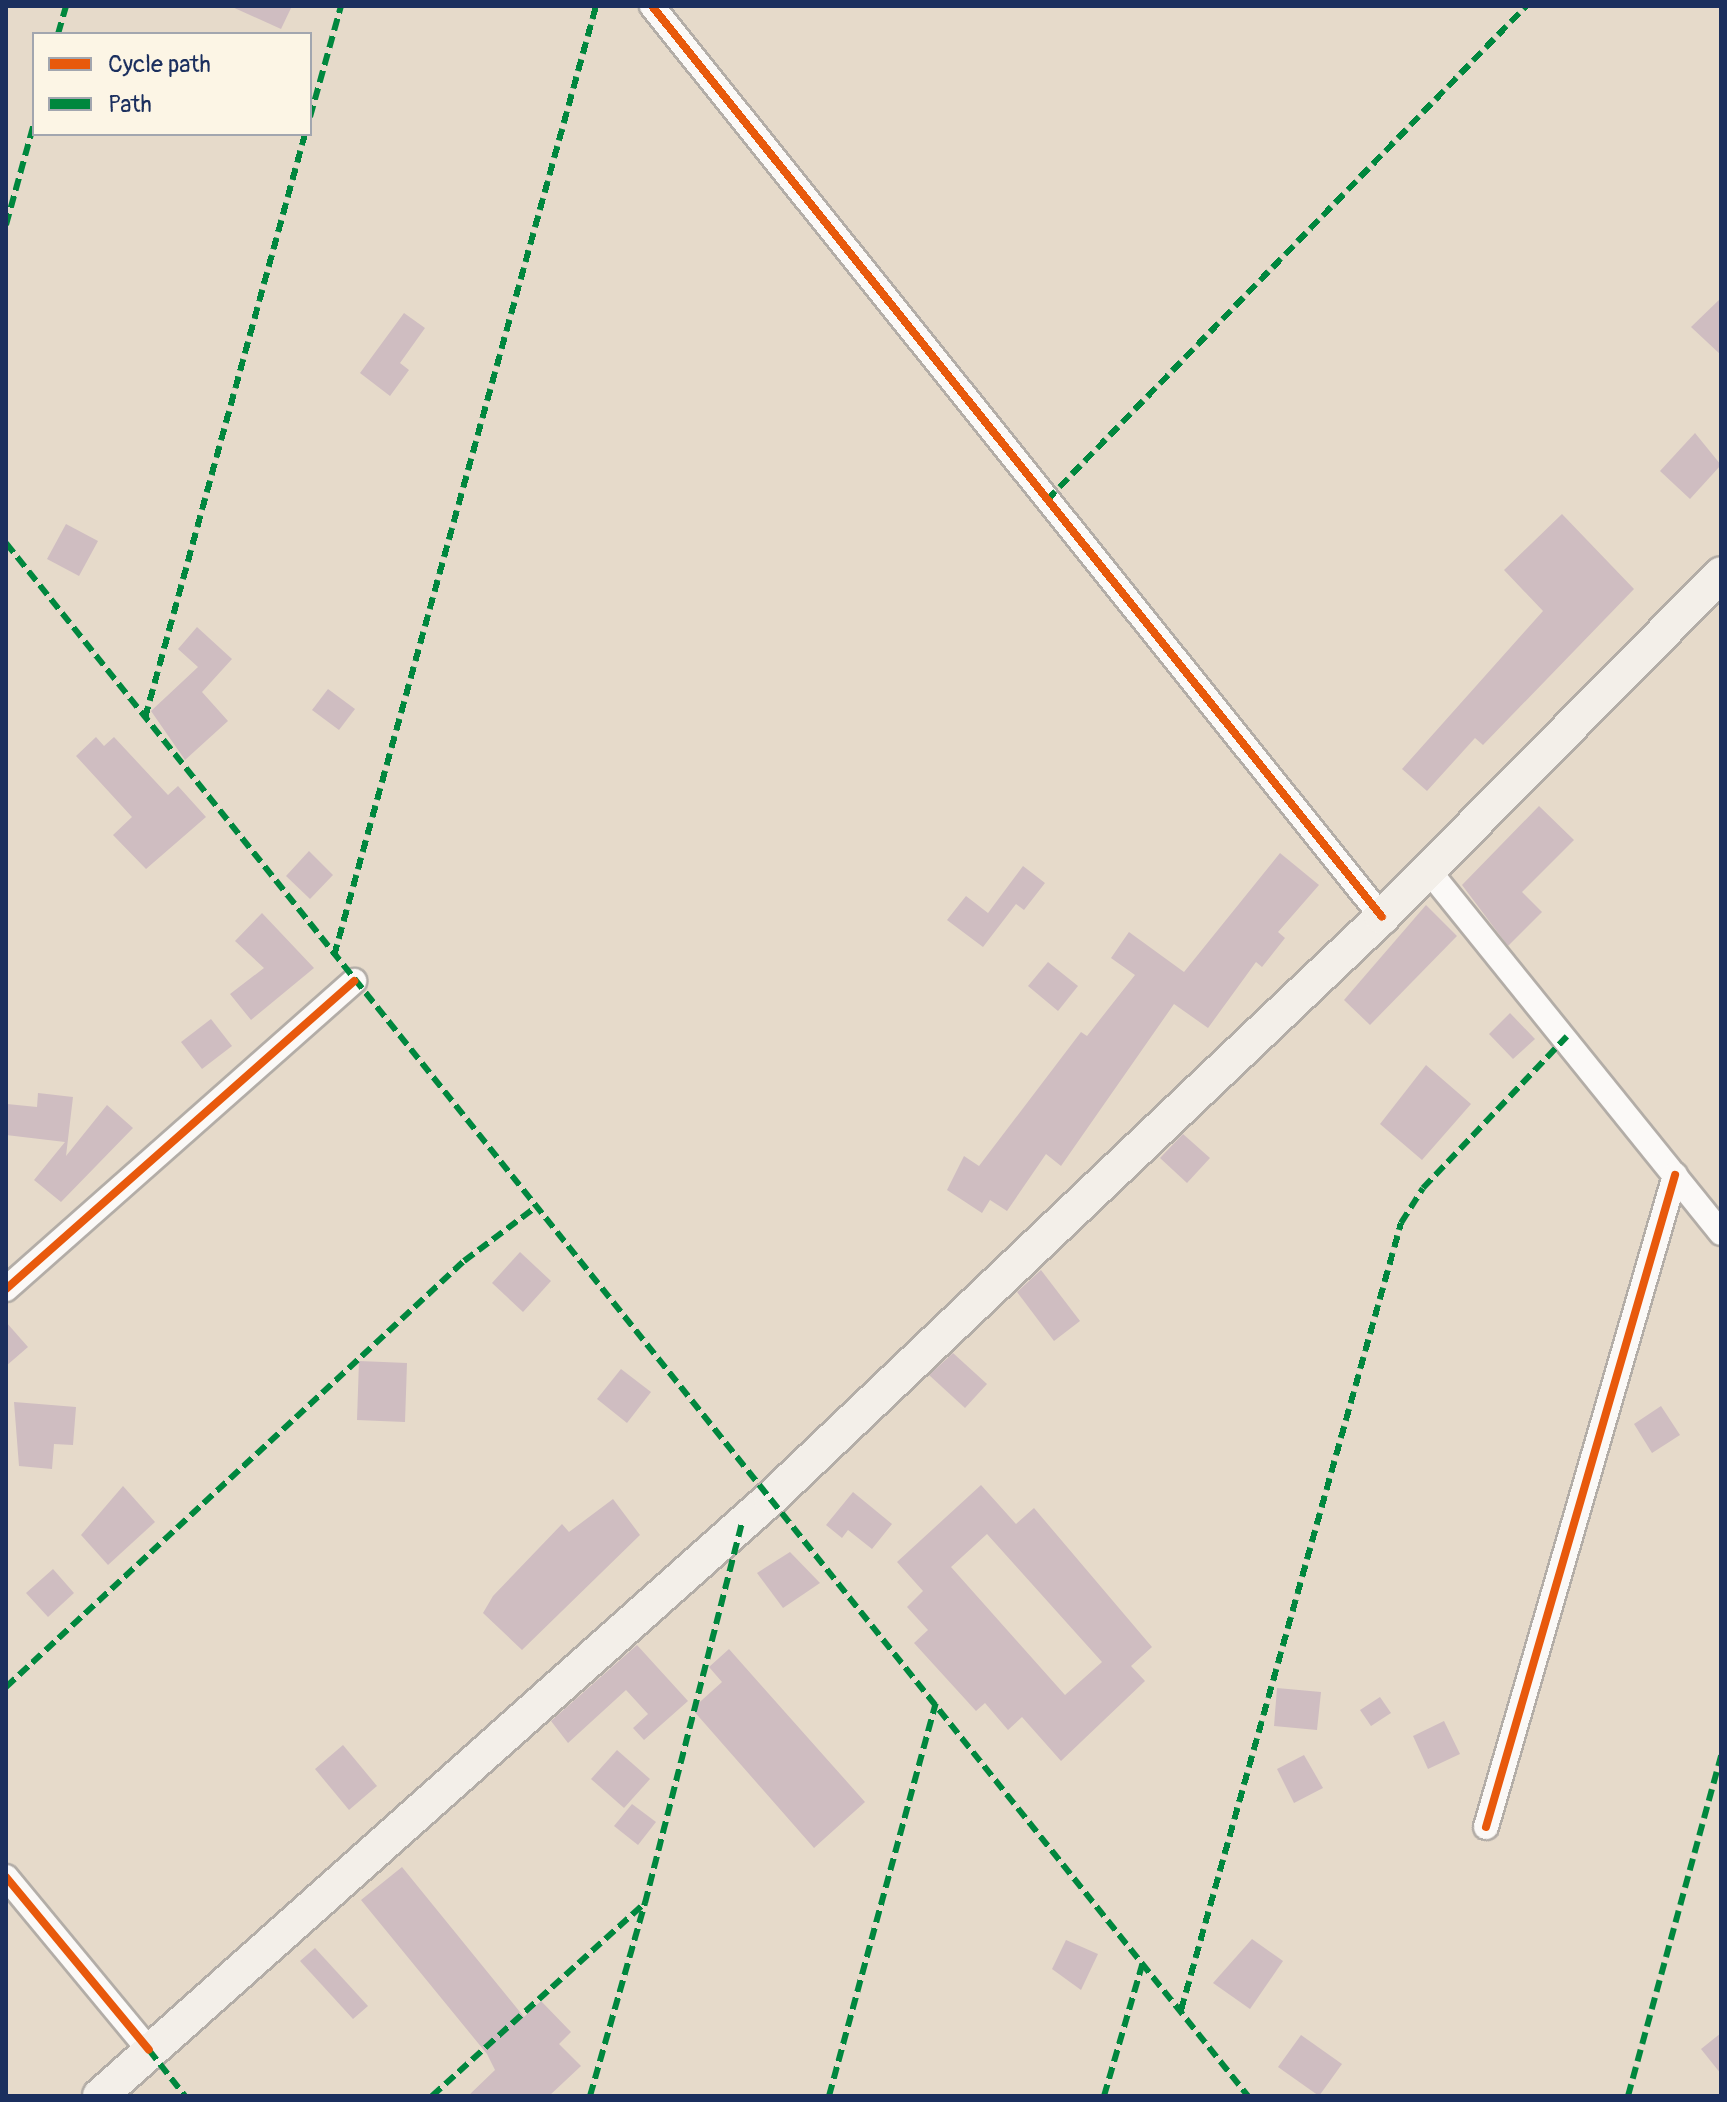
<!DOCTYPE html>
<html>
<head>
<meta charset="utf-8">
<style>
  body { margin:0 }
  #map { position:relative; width:1727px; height:2102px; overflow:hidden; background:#e6daca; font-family:Pangolin,sans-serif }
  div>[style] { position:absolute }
  .building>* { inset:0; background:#cfbdc1 }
  .roads { filter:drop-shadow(2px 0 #b3ada7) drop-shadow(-2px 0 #b3ada7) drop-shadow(0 2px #b3ada7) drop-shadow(0 -2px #b3ada7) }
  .minor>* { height:24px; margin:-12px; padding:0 12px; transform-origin:12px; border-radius:12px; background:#fbf9f7 }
  .secondary>* { height:34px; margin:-17px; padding:0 17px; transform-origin:17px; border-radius:17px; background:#f3efe9 }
  .quiet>* { height:6px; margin-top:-3px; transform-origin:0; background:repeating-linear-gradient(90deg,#00873e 0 12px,transparent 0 18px) }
  .cycleway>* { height:8px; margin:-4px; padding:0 4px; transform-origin:4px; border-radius:4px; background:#e8590c }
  span { translate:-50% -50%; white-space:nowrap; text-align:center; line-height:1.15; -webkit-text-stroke:6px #fcf5e5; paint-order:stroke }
  .frame { position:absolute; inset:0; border:8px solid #1b2f5e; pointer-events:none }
  .legend { position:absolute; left:32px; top:32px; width:280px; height:104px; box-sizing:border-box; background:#fcf5e5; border:2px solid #a2a6af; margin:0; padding:10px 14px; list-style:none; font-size:24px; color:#1b2f5e }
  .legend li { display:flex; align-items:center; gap:16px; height:40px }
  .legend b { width:40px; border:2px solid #a2a6af }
</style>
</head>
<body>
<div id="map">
  <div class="building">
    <div style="clip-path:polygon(230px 6px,292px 6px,281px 29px)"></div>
    <div style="clip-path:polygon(1721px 298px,1721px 355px,1691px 327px)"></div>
    <div style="clip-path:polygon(404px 313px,425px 328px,400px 363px,409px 370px,390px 396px,360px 373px)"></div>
    <div style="clip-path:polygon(1695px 433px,1721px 465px,1690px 499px,1660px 471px)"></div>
    <div style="clip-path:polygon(1562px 514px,1634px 589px,1483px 745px,1475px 738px,1427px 791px,1402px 769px,1543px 611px,1504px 570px)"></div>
    <div style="clip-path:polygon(66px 524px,98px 541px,79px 576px,47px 559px)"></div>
    <div style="clip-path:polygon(197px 627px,232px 659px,202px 692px,228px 721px,185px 760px,151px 711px,198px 667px,178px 649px)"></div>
    <div style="clip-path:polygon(328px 689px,355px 709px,339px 730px,312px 710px)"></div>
    <div style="clip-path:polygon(96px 737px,104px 746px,114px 737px,168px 795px,178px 786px,206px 817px,146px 869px,113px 835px,132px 817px,76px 756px)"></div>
    <div style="clip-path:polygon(1539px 806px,1574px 840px,1522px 892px,1542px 912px,1508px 946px,1462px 885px)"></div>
    <div style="clip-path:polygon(309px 851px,333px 875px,310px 899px,286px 876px)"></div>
    <div style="clip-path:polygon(1280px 853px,1319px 885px,1278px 932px,1285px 938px,1262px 967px,1256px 962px,1208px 1028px,1174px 1004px,1061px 1166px,1046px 1154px,1007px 1211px,990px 1200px,982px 1213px,947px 1190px,964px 1156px,979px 1166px,1081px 1032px,1087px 1036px,1135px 975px,1111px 958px,1129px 932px,1184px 972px)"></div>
    <div style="clip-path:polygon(1023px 866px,1045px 883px,1024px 910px,1016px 904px,983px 947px,947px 920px,966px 896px,988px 913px)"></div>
    <div style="clip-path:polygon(1426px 905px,1457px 936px,1370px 1025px,1344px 1000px)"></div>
    <div style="clip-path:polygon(262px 913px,314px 968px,251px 1020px,230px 994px,264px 968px,235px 941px)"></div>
    <div style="clip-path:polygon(1048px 962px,1078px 986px,1058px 1011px,1028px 986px)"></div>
    <div style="clip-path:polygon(1510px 1013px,1535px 1039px,1513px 1059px,1489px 1034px)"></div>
    <div style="clip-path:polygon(211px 1019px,232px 1046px,202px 1069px,181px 1042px)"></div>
    <div style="clip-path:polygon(1426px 1065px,1471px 1104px,1422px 1160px,1380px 1124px)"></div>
    <div style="clip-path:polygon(38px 1093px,73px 1097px,66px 1156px,107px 1105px,133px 1128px,61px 1202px,34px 1180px,65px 1142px,6px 1135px,7px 1104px,37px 1107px)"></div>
    <div style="clip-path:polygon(1183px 1134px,1210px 1158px,1187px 1183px,1160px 1158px)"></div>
    <div style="clip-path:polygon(520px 1252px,551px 1281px,523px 1312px,492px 1283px)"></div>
    <div style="clip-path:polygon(1041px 1270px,1080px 1321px,1054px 1341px,1017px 1292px)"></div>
    <div style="clip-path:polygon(6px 1322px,28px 1347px,6px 1366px)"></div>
    <div style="clip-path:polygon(953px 1353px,987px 1384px,965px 1408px,929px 1375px)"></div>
    <div style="clip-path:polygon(359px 1361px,407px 1363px,405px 1422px,357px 1420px)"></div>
    <div style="clip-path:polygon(621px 1369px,651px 1392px,627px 1423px,597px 1399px)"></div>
    <div style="clip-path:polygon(14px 1402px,76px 1407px,73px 1445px,54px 1444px,52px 1469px,19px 1466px)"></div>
    <div style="clip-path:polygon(1661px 1406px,1680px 1435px,1652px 1453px,1634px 1424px)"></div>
    <div style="clip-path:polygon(evenodd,981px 1485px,1016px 1524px,1034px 1508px,1152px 1647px,1131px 1666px,1145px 1681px,1061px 1761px,1022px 1717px,1008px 1730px,985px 1703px,976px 1711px,914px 1643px,928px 1630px,907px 1607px,923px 1591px,897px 1562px,981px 1485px,987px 1534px,1102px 1662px,1065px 1695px,951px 1567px,987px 1534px)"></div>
    <div style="clip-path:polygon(123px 1486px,155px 1522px,108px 1565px,81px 1535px)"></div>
    <div style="clip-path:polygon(853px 1492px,892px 1524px,872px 1549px,848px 1530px,842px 1538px,826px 1525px)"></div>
    <div style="clip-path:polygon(613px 1499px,640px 1535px,522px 1650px,483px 1613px,493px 1596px,562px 1524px,569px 1532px)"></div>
    <div style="clip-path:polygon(790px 1552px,820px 1583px,783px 1608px,757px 1573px)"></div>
    <div style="clip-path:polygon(53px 1569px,74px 1593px,48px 1617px,26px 1593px)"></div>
    <div style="clip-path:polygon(637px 1645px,688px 1701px,644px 1740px,633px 1728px,648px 1714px,626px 1690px,568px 1743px,551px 1721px)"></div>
    <div style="clip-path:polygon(729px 1649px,865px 1802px,814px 1848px,692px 1709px,722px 1682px,709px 1667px)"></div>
    <div style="clip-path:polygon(1277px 1688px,1321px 1692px,1317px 1730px,1274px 1726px)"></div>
    <div style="clip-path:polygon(1380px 1697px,1391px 1713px,1371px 1726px,1360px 1710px)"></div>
    <div style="clip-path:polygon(1444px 1721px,1460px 1754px,1428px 1769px,1413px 1736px)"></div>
    <div style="clip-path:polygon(343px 1745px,377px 1786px,349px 1810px,315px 1769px)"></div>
    <div style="clip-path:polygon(617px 1750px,650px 1779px,624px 1808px,591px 1779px)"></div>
    <div style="clip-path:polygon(1304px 1755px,1323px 1788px,1294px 1803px,1277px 1769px)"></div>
    <div style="clip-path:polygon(632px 1804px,656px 1822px,638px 1845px,614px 1826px)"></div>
    <div style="clip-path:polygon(402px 1867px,524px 2017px,541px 2001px,571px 2032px,559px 2044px,581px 2066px,549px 2096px,468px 2096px,495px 2070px,487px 2054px,361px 1900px)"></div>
    <div style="clip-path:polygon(1252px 1939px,1283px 1961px,1250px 2009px,1213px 1983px)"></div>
    <div style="clip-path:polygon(1066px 1940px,1098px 1954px,1081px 1990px,1052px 1969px)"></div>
    <div style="clip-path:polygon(315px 1948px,368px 2006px,353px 2019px,300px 1961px)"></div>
    <div style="clip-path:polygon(1721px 2033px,1721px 2074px,1701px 2049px)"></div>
    <div style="clip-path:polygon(1301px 2035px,1342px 2064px,1319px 2096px,1278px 2067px)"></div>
  </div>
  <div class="roads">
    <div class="minor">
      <div style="left:652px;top:6px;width:1167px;rotate:51.29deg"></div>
      <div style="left:1429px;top:871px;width:465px;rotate:51.1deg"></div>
      <div style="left:6px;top:1289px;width:465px;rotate:-41.5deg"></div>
      <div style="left:1486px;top:1827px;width:679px;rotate:-73.83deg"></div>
      <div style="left:6px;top:1877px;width:224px;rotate:50.4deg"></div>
    </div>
    <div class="secondary">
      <div style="left:100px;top:2096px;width:899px;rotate:-41.71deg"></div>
      <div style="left:771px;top:1498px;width:843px;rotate:-43.56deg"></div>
      <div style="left:1382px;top:917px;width:482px;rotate:-45.3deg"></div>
    </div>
  </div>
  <div class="quiet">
    <div style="left:58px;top:34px;width:29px;rotate:-74deg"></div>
    <div style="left:310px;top:117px;width:115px;rotate:-74.4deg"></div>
    <div style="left:6px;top:225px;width:106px;rotate:-74.6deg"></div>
    <div style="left:1047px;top:500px;width:688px;rotate:-45.88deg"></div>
    <div style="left:6px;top:543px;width:1989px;rotate:51.35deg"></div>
    <div style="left:145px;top:718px;width:606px;rotate:-74.68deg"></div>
    <div style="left:334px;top:956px;width:985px;rotate:-74.58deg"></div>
    <div style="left:6px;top:1687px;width:625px;rotate:-42.93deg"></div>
    <div style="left:464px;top:1261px;width:90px;rotate:-36.9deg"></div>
    <div style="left:1181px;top:2010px;width:817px;rotate:-74.38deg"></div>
    <div style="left:1401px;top:1223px;width:41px;rotate:-57.8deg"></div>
    <div style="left:1423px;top:1188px;width:209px;rotate:-46.5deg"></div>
    <div style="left:149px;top:2050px;width:58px;rotate:52deg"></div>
    <div style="left:432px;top:2096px;width:287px;rotate:-42.2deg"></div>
    <div style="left:645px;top:1903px;width:392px;rotate:-75.7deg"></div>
    <div style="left:590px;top:2096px;width:201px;rotate:-74.1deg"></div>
    <div style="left:829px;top:2096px;width:407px;rotate:-74.8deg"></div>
    <div style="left:1104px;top:2096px;width:140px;rotate:-73.8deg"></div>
    <div style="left:1628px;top:2096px;width:353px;rotate:-74.7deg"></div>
  </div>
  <div class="cycleway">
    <div style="left:652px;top:6px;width:1167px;rotate:51.29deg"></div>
    <div style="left:6px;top:1289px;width:465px;rotate:-41.5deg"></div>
    <div style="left:1486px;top:1827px;width:679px;rotate:-73.83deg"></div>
    <div style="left:6px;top:1877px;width:224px;rotate:50.4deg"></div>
  </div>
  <div class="frame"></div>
  <ul class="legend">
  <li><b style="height:10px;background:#e8590c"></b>Cycle path</li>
  <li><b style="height:10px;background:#00873e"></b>Path</li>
  </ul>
</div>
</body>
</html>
